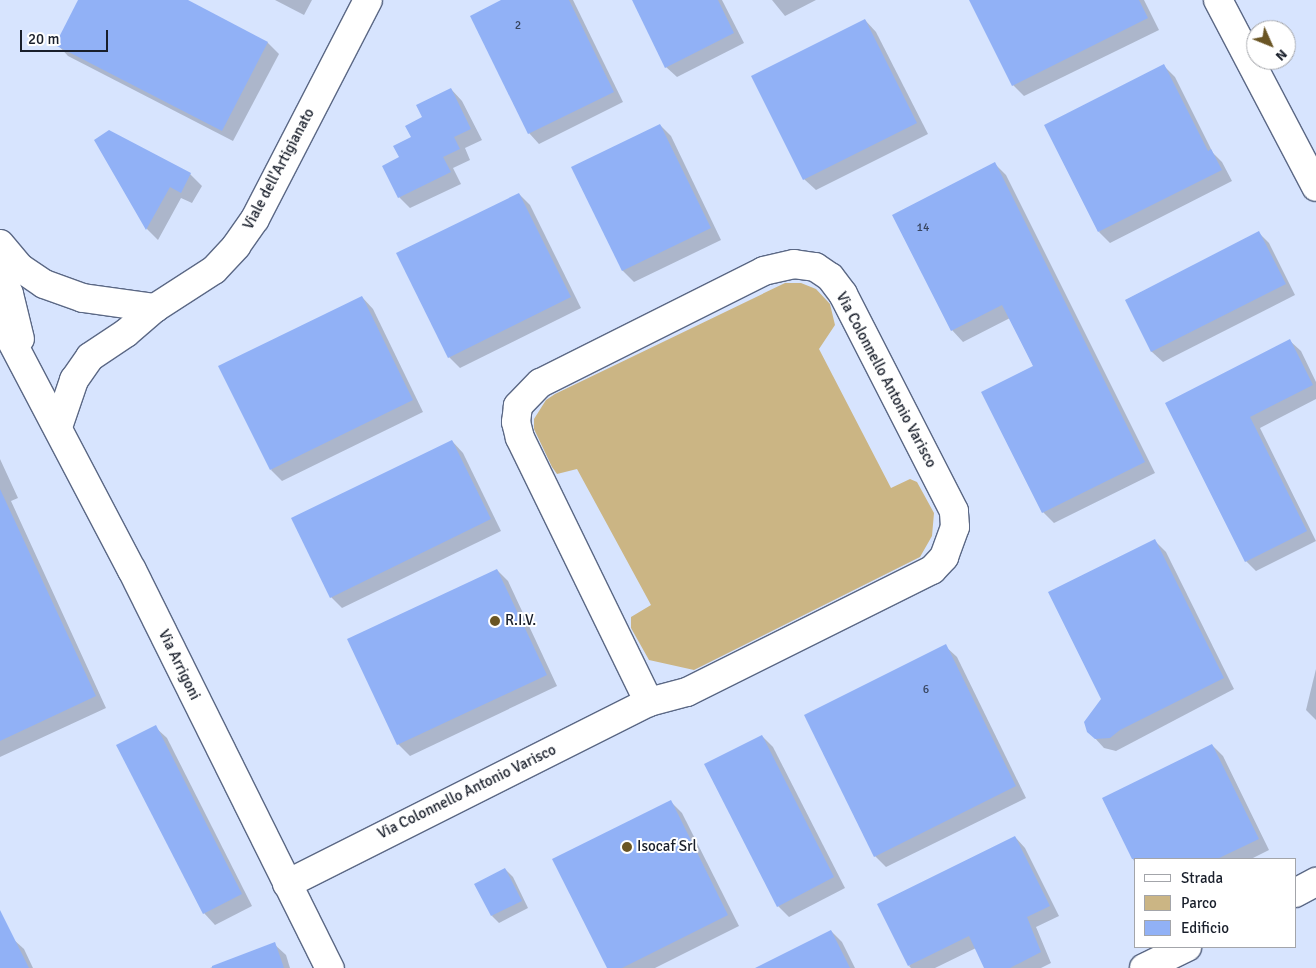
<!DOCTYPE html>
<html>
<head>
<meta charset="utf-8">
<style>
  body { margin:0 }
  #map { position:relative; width:1316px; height:968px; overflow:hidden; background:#d7e4fe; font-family:Signika,sans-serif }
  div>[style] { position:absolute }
  .green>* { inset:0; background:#cbb584 }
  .shadow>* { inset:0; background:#0003 }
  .building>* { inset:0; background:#91b1f6 }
  .roads { filter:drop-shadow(1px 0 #5b6885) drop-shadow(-1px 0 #5b6885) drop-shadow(0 1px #5b6885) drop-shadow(0 -1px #5b6885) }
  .minor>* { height:28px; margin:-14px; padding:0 14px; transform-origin:14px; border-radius:14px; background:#fff }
  .dots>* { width:14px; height:14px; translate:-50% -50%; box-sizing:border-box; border:2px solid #fff; border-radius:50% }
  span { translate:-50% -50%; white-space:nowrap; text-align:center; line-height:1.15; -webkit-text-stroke:4px #fff; paint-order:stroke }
  .number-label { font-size:12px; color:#37445e }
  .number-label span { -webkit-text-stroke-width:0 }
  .street-label { font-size:15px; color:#191f2b }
  .poi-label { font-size:15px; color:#191f2b }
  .left { translate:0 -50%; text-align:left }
  .legend { position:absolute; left:1134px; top:858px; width:162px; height:90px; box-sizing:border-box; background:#fff; border:1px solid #a3a5aa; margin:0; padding:6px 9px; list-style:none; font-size:15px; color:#191f2b }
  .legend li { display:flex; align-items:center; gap:10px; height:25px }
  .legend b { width:25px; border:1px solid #a3a5aa }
  .north { position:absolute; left:1246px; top:20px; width:50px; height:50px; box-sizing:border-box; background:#fff; border:1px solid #a3a5aa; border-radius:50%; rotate:134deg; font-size:14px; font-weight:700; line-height:20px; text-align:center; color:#191f2b }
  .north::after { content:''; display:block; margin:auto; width:18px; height:22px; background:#6a5524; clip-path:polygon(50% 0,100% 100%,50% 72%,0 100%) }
  .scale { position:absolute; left:20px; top:30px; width:88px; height:22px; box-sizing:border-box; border:2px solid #191f2b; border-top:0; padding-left:6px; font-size:15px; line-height:18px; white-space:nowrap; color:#191f2b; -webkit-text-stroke:4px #fff; paint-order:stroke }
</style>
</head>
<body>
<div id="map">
  <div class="green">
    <div style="clip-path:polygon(785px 283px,801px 283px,816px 289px,830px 304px,835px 325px,819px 349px,891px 488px,910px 479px,917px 482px,934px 513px,932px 536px,920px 557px,694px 670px,649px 660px,631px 628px,631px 617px,651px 605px,577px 469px,557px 474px,552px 467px,534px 429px,534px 419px,546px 400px,555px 394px)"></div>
  </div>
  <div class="shadow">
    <div style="clip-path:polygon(80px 0,185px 0,268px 43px,279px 54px,233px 141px,68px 56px,57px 44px)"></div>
    <div style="clip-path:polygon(275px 0,312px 0,304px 15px)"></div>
    <div style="clip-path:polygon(504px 0,573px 0,623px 102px,539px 144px,529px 133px)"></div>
    <div style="clip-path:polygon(633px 0,722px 0,744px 43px,677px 77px,666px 67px)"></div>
    <div style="clip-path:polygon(772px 0,816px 0,785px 16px)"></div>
    <div style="clip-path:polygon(973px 0,1144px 0,1159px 30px,1024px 96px,1013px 85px)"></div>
    <div style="clip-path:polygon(865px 20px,876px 32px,928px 134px,816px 190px,804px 179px)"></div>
    <div style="clip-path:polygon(1164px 66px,1175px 77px,1213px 153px,1222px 162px,1232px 181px,1110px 243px,1099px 232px)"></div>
    <div style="clip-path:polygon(451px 89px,462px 101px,482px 140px,465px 148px,470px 160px,453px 168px,461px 184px,410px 208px,399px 197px,401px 158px,424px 118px)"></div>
    <div style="clip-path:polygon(660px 125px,671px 136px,721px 240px,634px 282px,623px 271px,573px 167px)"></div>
    <div style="clip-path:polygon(109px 132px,190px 174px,202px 186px,192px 203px,181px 198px,158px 240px,147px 229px,96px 140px)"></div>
    <div style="clip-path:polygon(995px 164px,1006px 175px,1155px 473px,1054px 523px,1043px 512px,1034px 367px,1010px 318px,963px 342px,952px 330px)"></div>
    <div style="clip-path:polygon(519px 194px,530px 205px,581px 308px,460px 368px,449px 357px)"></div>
    <div style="clip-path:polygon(1259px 233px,1269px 243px,1295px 295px,1163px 362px,1152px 352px,1126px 300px)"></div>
    <div style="clip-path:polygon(362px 297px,373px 309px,423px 412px,282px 481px,271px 470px)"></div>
    <div style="clip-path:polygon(1290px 341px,1301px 351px,1316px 382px,1316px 399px,1260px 428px,1316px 541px,1256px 571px,1246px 561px,1167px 403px)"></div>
    <div style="clip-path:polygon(452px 441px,463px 453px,501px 531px,342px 608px,331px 597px)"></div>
    <div style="clip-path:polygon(0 459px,18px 498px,11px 501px,106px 708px,0 757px)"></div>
    <div style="clip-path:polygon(1155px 541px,1166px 552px,1234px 689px,1116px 751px,1104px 748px,1093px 736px)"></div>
    <div style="clip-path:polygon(497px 570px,508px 581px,557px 686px,410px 756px,398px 744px,349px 640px)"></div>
    <div style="clip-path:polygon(945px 646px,957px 657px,1026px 798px,886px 867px,875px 856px)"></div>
    <div style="clip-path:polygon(1316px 669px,1316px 720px,1306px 710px)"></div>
    <div style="clip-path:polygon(155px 727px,167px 738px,252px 906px,215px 925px,204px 913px)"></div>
    <div style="clip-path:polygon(762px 736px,773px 747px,845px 888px,789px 917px,778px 906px)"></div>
    <div style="clip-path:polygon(1212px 745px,1223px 756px,1269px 850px,1251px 859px,1135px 859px,1135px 863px,1103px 799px)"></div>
    <div style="clip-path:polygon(671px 802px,682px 813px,739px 926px,655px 968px,608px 968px)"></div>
    <div style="clip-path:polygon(1015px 837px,1025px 848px,1059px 916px,1036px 927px,1051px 963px,1041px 968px,986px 968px,976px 948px,935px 968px,911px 968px,909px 966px)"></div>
    <div style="clip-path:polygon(505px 869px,513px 877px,528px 908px,499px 923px,492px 916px)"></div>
    <div style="clip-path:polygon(831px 931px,842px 942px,855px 968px,773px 968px)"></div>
    <div style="clip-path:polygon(13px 939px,24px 949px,33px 968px,0 968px,0 945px)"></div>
    <div style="clip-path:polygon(274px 944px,286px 955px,290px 968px,210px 968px)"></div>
  </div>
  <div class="building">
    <div style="clip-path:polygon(78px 0,188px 0,268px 42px,222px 131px,55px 45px)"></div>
    <div style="clip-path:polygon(501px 0,569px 0,614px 92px,528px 134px,470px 16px)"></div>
    <div style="clip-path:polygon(632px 0,718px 0,734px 33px,665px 68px)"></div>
    <div style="clip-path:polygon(969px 0,1139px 0,1148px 18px,1012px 86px)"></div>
    <div style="clip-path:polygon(865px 19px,917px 123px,803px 180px,751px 76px)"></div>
    <div style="clip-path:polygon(1164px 64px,1208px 151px,1211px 149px,1222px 170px,1098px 232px,1044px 125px)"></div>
    <div style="clip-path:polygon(451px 88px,471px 129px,454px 137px,460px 149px,443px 157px,451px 172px,398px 198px,382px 166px,399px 157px,393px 146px,411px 137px,405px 126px,422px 117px,416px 105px)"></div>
    <div style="clip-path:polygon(660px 124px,711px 228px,622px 271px,571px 167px)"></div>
    <div style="clip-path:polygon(109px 130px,191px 173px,181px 193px,170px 187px,146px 230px,94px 140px)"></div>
    <div style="clip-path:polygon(995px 162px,1145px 462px,1042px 513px,981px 392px,1033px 366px,1002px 305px,951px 331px,892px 215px)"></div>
    <div style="clip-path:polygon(519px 193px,571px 297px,448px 358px,396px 253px)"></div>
    <div style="clip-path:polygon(1259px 231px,1286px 284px,1151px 352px,1125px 300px)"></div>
    <div style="clip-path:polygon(362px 296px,413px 400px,270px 470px,218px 366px)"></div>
    <div style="clip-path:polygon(1290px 339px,1313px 385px,1250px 417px,1307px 531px,1245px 562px,1165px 403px)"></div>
    <div style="clip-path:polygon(452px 440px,491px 519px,330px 598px,291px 518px)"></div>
    <div style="clip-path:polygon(0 489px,96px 696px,0 741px)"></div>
    <div style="clip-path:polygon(1155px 539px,1224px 678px,1120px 730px,1110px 738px,1095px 739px,1087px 732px,1084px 722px,1101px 699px,1048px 592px)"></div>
    <div style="clip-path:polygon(497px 569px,547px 675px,397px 745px,347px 639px)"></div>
    <div style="clip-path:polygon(946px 644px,1016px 786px,874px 857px,804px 715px)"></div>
    <div style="clip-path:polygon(156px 725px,242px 894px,203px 914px,116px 745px)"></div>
    <div style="clip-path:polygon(762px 735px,834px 877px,777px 907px,704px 764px)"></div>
    <div style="clip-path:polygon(1212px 744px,1259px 839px,1217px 859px,1132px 859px,1102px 798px)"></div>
    <div style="clip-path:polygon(671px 800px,728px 915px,622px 968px,607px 968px,552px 859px)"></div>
    <div style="clip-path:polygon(1015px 836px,1050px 906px,1027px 917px,1041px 952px,1010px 968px,984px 968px,969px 936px,908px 966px,877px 904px)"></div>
    <div style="clip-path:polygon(505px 868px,522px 901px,491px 916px,474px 884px)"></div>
    <div style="clip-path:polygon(0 910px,29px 968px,0 968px)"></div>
    <div style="clip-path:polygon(831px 930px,850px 968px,755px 968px)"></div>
    <div style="clip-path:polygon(275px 942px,284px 968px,212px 968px,212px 966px)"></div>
  </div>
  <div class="roads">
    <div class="minor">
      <div style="left:1218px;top:0;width:211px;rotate:62.3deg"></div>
      <div style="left:0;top:244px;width:30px;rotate:50deg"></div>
      <div style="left:19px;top:267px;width:30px;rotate:34deg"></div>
      <div style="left:44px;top:284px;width:41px;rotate:19.7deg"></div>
      <div style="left:83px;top:298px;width:73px;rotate:7.9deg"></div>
      <div style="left:0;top:272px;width:24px;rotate:68deg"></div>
      <div style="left:9px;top:294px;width:46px;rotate:76.3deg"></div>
      <div style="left:0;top:319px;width:284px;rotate:62.3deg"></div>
      <div style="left:132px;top:570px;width:445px;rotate:63.6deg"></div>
      <div style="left:58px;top:427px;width:50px;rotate:-71.2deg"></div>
      <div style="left:74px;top:380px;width:28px;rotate:-55deg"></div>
      <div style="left:90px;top:357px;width:43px;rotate:-33.7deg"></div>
      <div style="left:126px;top:333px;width:38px;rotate:-41deg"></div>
      <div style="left:155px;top:308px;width:70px;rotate:-32.8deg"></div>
      <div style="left:214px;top:270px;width:33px;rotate:-47deg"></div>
      <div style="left:236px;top:246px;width:33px;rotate:-55deg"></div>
      <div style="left:255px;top:219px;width:246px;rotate:-62.7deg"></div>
      <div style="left:287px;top:884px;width:405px;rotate:-26.7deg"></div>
      <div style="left:649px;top:702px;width:39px;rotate:-15deg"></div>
      <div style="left:687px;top:692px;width:274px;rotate:-26.5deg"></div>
      <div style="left:932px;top:570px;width:18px;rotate:-47deg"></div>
      <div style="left:944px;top:557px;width:32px;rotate:-70deg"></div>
      <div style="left:955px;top:527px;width:16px;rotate:-94deg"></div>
      <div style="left:954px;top:511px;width:244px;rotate:-117.1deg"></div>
      <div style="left:843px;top:294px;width:21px;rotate:-127deg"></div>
      <div style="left:830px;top:277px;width:18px;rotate:-146deg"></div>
      <div style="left:815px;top:267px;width:21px;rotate:-172deg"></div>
      <div style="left:794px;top:264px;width:31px;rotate:167deg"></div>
      <div style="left:764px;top:271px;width:250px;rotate:153.4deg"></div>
      <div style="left:540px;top:383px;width:32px;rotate:134deg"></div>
      <div style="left:518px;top:406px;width:16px;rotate:97deg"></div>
      <div style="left:516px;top:422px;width:16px;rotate:76deg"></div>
      <div style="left:520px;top:438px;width:294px;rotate:64deg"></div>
      <div style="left:1295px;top:893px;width:24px;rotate:-28deg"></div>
      <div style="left:1144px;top:968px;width:48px;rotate:-26deg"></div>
    </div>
  </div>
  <div class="dots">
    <div style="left:495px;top:621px;background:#6a5524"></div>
    <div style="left:627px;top:847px;background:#6a5524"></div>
  </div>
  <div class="number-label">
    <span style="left:518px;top:26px">2</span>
    <span style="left:923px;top:228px">14</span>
    <span style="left:926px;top:690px">6</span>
  </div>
  <div class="street-label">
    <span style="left:279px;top:169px;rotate:-62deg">Viale dell'Artigianato</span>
    <span style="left:886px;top:380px;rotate:62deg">Via Colonnello Antonio Varisco</span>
    <span style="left:179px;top:665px;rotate:64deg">Via Arrigoni</span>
    <span style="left:467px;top:792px;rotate:-26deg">Via Colonnello Antonio Varisco</span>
  </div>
  <div class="poi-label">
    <span class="left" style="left:505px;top:621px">R.I.V.</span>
    <span class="left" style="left:637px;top:847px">Isocaf Srl</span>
  </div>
  <ul class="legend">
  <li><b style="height:6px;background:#fff"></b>Strada</li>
  <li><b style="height:14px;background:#cbb584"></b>Parco</li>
  <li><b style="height:14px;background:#91b1f6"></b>Edificio</li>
  </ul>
  <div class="north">N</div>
  <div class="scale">20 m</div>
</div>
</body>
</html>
